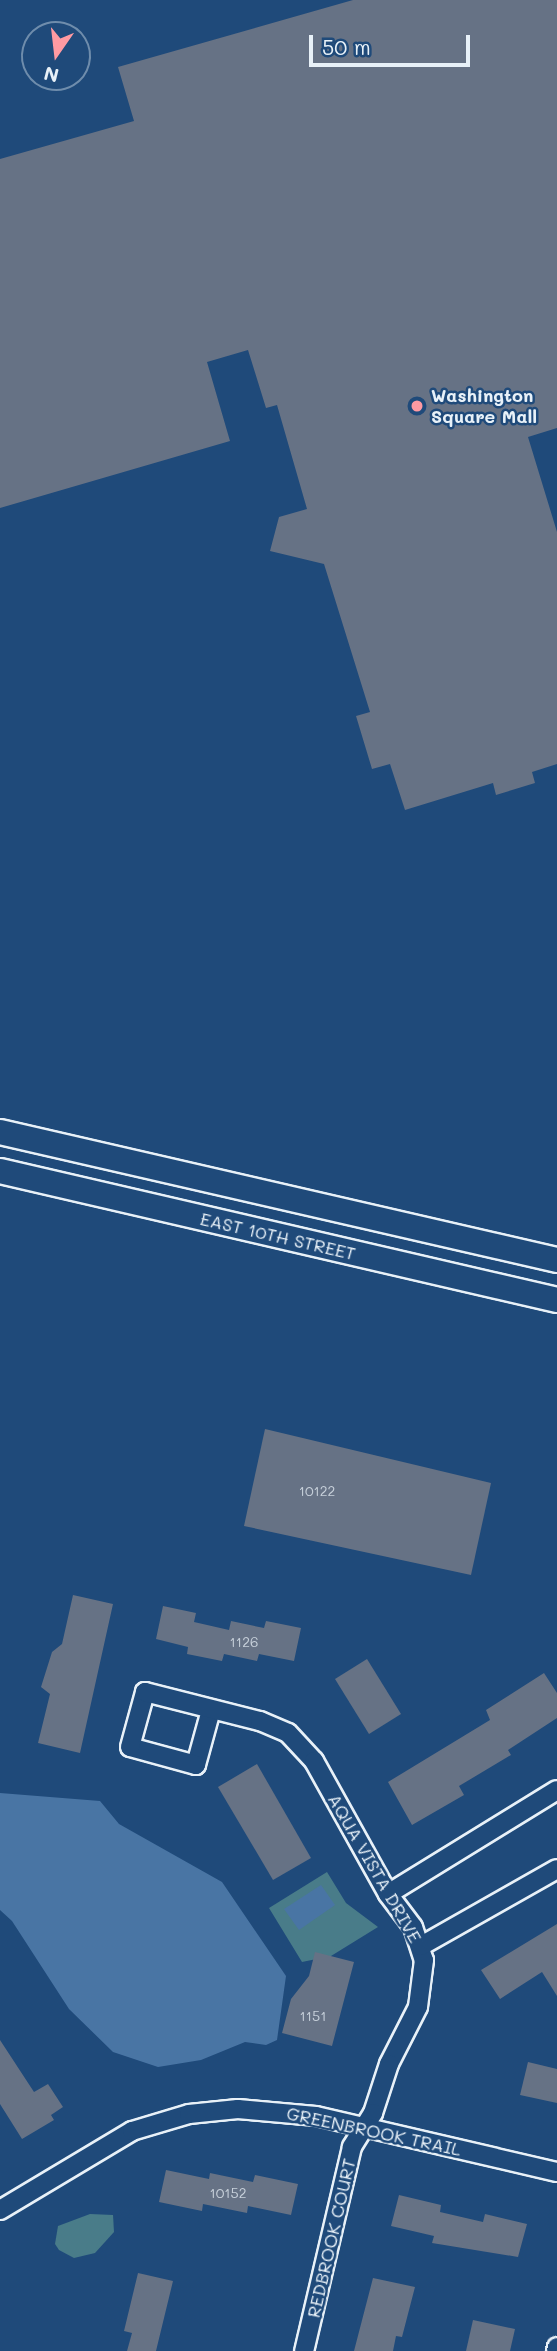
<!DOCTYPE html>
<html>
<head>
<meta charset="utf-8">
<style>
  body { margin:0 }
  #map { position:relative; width:557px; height:2351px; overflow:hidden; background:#1f4a7a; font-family:Mali,sans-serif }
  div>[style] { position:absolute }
  .green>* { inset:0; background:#497c89 }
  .water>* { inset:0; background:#4975a4 }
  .building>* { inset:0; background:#667285 }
  .roads { filter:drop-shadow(2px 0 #e8f1f8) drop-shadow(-2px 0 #e8f1f8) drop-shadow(0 2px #e8f1f8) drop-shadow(0 -2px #e8f1f8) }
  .minor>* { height:18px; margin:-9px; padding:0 9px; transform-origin:9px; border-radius:9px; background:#1f4a7a }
  .secondary>* { height:24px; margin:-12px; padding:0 12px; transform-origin:12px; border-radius:12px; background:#1f4a7a }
  .dots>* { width:19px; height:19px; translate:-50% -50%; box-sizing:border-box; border:4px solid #1f4a7a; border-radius:50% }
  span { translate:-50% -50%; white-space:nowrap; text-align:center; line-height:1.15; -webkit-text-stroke:5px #1f4a7a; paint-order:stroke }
  .number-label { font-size:14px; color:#c8d1db }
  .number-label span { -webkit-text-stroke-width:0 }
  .poi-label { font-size:18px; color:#e8f1f8; font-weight:700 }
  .left { translate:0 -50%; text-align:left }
  .street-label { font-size:18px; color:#e8f1f8 }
  .north { position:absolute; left:21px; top:21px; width:70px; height:70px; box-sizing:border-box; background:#1f4a7a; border:2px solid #6f8dac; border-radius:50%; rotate:194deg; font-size:19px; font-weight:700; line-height:28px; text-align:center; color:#e8f1f8 }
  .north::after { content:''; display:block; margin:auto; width:24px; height:32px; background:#ff9aa2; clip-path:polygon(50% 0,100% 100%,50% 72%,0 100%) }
  .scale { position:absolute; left:309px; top:35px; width:161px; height:32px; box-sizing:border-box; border:4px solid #e8f1f8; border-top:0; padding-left:9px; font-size:21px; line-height:24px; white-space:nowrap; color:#e8f1f8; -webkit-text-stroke:5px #1f4a7a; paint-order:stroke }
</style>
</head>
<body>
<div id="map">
  <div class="green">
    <div style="clip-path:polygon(327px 1872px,346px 1903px,378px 1927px,331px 1956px,302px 1962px,269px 1908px)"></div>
    <div style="clip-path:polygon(90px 2214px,113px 2215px,114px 2232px,95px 2253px,74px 2258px,59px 2250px,55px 2244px,58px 2226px)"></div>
  </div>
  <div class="water">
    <div style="clip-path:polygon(0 1793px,100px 1801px,119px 1824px,222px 1882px,286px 1976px,277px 2040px,266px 2045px,245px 2042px,201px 2060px,158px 2067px,113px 2052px,69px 2009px,12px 1921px,0 1910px)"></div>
    <div style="clip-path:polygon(321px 1885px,335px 1905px,299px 1930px,284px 1909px)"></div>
  </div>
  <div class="building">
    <div style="clip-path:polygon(353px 0,557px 0,557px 428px,528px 437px,557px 532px,557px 764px,532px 772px,535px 783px,496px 795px,493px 783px,405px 810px,390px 764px,372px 769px,356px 716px,370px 712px,324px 564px,270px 551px,279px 517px,307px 509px,277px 405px,266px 408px,248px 350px,207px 362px,230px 441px,0 508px,0 159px,134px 121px,118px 67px)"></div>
    <div style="clip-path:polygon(265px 1429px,491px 1483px,471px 1575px,244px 1526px)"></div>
    <div style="clip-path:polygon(73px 1595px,113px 1604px,80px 1753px,38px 1743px,50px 1694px,41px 1687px,52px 1652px,62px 1644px)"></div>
    <div style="clip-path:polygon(163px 1606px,196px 1613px,194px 1622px,229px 1630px,231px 1621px,264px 1628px,266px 1621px,301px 1628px,294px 1661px,259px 1654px,257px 1661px,224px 1654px,222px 1661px,187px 1654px,188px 1647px,156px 1639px)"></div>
    <div style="clip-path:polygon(367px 1659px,401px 1714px,369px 1734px,335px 1679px)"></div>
    <div style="clip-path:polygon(544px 1673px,557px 1693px,557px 1718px,508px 1750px,511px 1755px,459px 1786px,464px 1795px,412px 1825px,388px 1782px,490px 1720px,486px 1710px)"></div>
    <div style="clip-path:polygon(257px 1764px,311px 1858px,273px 1880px,218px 1787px)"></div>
    <div style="clip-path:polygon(557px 1924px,557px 1996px,542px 1972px,500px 1999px,481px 1970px)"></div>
    <div style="clip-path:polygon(315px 1952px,354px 1962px,332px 2046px,282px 2033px,291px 1999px,309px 1976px)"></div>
    <div style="clip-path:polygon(0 2040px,34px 2092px,48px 2084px,63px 2107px,51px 2115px,54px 2120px,22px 2139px,0 2104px)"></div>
    <div style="clip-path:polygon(528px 2062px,557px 2069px,557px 2103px,520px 2095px)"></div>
    <div style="clip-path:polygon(166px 2170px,209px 2179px,210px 2173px,253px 2182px,255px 2175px,298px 2184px,291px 2215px,248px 2206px,247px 2213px,203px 2204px,202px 2211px,159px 2202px)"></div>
    <div style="clip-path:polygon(399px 2195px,441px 2205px,440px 2212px,483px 2222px,485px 2214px,527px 2224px,518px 2257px,432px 2243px,434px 2236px,391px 2226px)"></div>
    <div style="clip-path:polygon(138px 2273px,173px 2281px,156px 2351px,127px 2351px,132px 2333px,124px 2331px)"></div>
    <div style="clip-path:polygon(373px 2278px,415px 2287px,402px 2337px,396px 2336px,393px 2351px,354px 2351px)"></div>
    <div style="clip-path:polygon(473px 2320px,515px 2329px,510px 2351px,466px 2351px)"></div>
  </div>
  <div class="roads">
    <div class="minor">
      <div style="left:211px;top:1710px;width:57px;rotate:105.3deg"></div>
      <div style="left:196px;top:1765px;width:68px;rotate:-164.7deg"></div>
      <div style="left:130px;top:1747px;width:57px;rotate:-74.7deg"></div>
      <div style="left:145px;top:1692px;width:119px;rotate:14.2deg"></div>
      <div style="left:260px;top:1721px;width:30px;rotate:23deg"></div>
      <div style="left:288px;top:1733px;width:38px;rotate:47deg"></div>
      <div style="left:314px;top:1761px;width:152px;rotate:60.9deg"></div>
      <div style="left:388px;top:1894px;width:41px;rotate:52.9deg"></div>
      <div style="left:413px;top:1927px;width:35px;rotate:72deg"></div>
      <div style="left:424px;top:1960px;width:47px;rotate:97.3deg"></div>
      <div style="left:418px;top:2007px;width:64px;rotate:117deg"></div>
      <div style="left:389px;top:2064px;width:52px;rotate:108.1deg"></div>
      <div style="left:373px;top:2113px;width:40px;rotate:122deg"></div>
      <div style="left:352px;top:2147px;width:210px;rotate:103.2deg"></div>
      <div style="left:388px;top:1894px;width:198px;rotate:-31.6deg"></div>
      <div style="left:421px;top:1946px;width:156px;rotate:-29.5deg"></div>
      <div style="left:0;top:2210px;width:154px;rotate:-30.9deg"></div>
      <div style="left:132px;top:2131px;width:59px;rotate:-16.6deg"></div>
      <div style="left:189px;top:2114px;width:49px;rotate:-5.8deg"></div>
      <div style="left:238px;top:2109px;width:78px;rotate:5.1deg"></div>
      <div style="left:316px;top:2116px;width:247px;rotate:13.1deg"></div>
      <div style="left:556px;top:2351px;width:4px;rotate:-76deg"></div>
    </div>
    <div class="secondary">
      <div style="left:0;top:1132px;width:572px;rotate:12.94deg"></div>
      <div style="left:0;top:1171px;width:572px;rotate:13.04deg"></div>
    </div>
  </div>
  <div class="dots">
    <div style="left:417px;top:406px;background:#ff9aa2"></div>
  </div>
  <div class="number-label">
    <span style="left:317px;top:1491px">10122</span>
    <span style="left:244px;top:1642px">1126</span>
    <span style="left:313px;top:2016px">1151</span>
    <span style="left:228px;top:2193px">10152</span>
  </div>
  <div class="poi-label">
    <span class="left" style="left:431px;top:406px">Washington<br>Square Mall</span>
  </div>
  <div class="street-label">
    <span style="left:278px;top:1236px;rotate:13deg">EAST 10TH STREET</span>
    <span style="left:375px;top:1868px;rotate:60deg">AQUA VISTA DRIVE</span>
    <span style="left:374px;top:2131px;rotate:12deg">GREENBROOK TRAIL</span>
    <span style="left:331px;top:2238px;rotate:-77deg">REDBROOK COURT</span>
  </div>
  <div class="north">N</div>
  <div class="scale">50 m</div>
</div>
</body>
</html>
